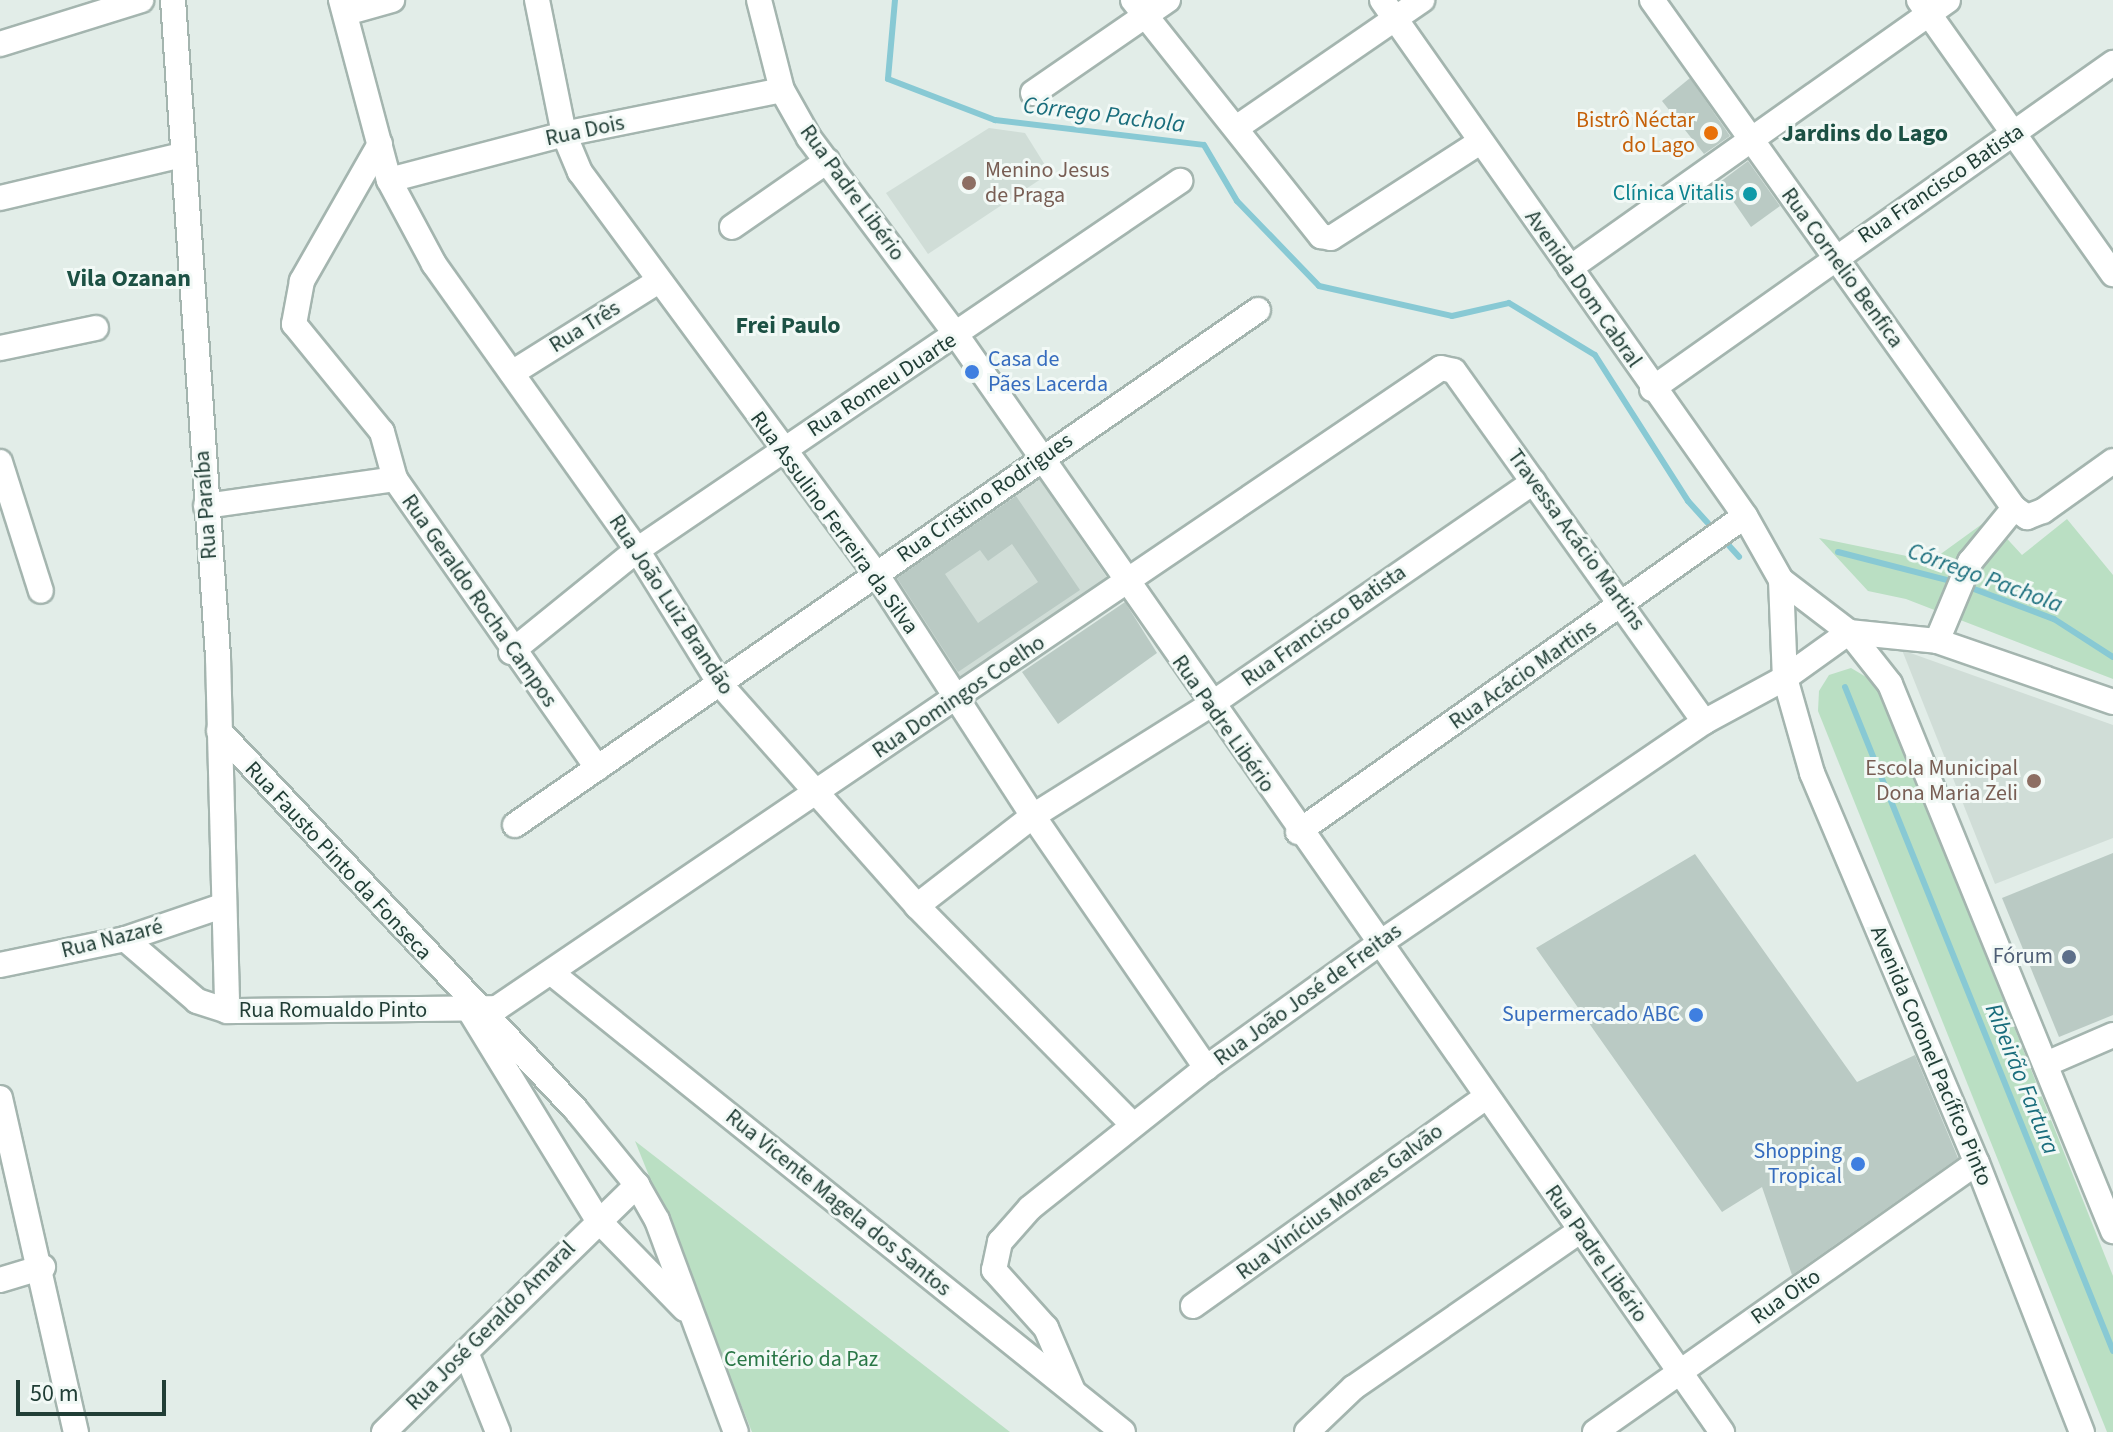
<!DOCTYPE html>
<html>
<head>
<meta charset="utf-8">
<style>
  body { margin:0 }
  #map { position:relative; width:2113px; height:1432px; overflow:hidden; background:#e2ede8; font-family:"Source Sans 3",sans-serif }
  div>[style] { position:absolute }
  .built>* { inset:0; background:#d0ddd7 }
  .green>* { inset:0; background:#badfc3 }
  .stream>* { height:6px; margin:-3px; padding:0 3px; transform-origin:3px; border-radius:3px; background:#88c9d4 }
  .building>* { inset:0; background:#bacac4 }
  .roads { filter:drop-shadow(2px 0 #a4b5af) drop-shadow(-2px 0 #a4b5af) drop-shadow(0 2px #a4b5af) drop-shadow(0 -2px #a4b5af) }
  .minor>* { height:24px; margin:-12px; padding:0 12px; transform-origin:12px; border-radius:12px; background:#fff }
  .dots>* { width:22px; height:22px; translate:-50% -50%; box-sizing:border-box; border:4px solid #f2f9f6; border-radius:50% }
  span { translate:-50% -50%; white-space:nowrap; text-align:center; line-height:1.15; -webkit-text-stroke:6px #f2f9f6; paint-order:stroke }
  .food-label { font-size:22px; color:#c56008 }
  .right { translate:-100% -50%; text-align:right }
  .street-label { font-size:22px; color:#213e36 }
  .education-label { font-size:22px; color:#785e54 }
  .left { translate:0 -50%; text-align:left }
  .culture-label { font-size:22px; color:#0d838f }
  .shop-label { font-size:22px; color:#366cbe }
  .service-label { font-size:22px; color:#4e5e75 }
  .park-label { font-size:22px; color:#2a7747 }
  .water-label { font-size:24px; color:#196d7c; font-style:italic }
  .neighbourhood-label { font-size:24px; color:#1c5144; font-weight:700 }
  .scale { position:absolute; left:16px; top:1380px; width:150px; height:36px; box-sizing:border-box; border:4px solid #213e36; border-top:0; padding-left:10px; font-size:24px; line-height:28px; white-space:nowrap; color:#213e36; -webkit-text-stroke:6px #f2f9f6; paint-order:stroke }
</style>
</head>
<body>
<div id="map">
  <div class="built">
    <div style="clip-path:polygon(989px 128px,1025px 133px,1050px 173px,928px 254px,886px 193px)"></div>
    <div style="clip-path:polygon(1037px 475px,1110px 582px,959px 685px,885px 578px)"></div>
    <div style="clip-path:polygon(1902px 650px,2113px 725px,2113px 838px,1995px 884px)"></div>
  </div>
  <div class="green">
    <div style="clip-path:polygon(1989px 519px,2022px 555px,2067px 519px,2113px 575px,2113px 679px,1906px 599px,1868px 591px,1819px 538px,1931px 561px)"></div>
    <div style="clip-path:polygon(1851px 668px,1878px 684px,2113px 1276px,2113px 1432px,2107px 1432px,1818px 711px,1819px 691px,1829px 675px)"></div>
    <div style="clip-path:polygon(635px 1141px,1010px 1432px,752px 1432px)"></div>
  </div>
  <div class="stream">
    <div style="left:895px;top:0;width:79px;rotate:95.1deg"></div>
    <div style="left:888px;top:79px;width:115px;rotate:21deg"></div>
    <div style="left:995px;top:120px;width:210px;rotate:6.8deg"></div>
    <div style="left:1204px;top:145px;width:65px;rotate:59.5deg"></div>
    <div style="left:1237px;top:201px;width:118px;rotate:46deg"></div>
    <div style="left:1319px;top:286px;width:136px;rotate:12.7deg"></div>
    <div style="left:1452px;top:316px;width:58px;rotate:-12.8deg"></div>
    <div style="left:1509px;top:303px;width:100px;rotate:31.2deg"></div>
    <div style="left:1595px;top:355px;width:173px;rotate:57.5deg"></div>
    <div style="left:1688px;top:501px;width:40px;rotate:48deg"></div>
    <div style="left:1723px;top:539px;width:24px;rotate:48deg"></div>
    <div style="left:1838px;top:552px;width:121px;rotate:14.4deg"></div>
    <div style="left:1966px;top:586px;width:94px;rotate:20.6deg"></div>
    <div style="left:2054px;top:619px;width:70px;rotate:32.8deg"></div>
    <div style="left:1845px;top:687px;width:716px;rotate:68.02deg"></div>
  </div>
  <div class="building">
    <div style="clip-path:polygon(1690px 78px,1730px 136px,1704px 154px,1662px 101px)"></div>
    <div style="clip-path:polygon(1748px 161px,1780px 206px,1751px 227px,1720px 182px)"></div>
    <div style="clip-path:polygon(evenodd,1016px 496px,1080px 590px,958px 672px,897px 578px,1016px 496px,1012px 544px,1038px 582px,978px 623px,945px 574px,980px 550px,988px 561px,1012px 544px)"></div>
    <div style="clip-path:polygon(1125px 602px,1157px 653px,1058px 724px,1022px 672px)"></div>
    <div style="clip-path:polygon(2113px 853px,2113px 1015px,2059px 1037px,2002px 898px)"></div>
    <div style="clip-path:polygon(1695px 854px,1857px 1082px,1915px 1055px,1958px 1158px,1792px 1275px,1762px 1187px,1722px 1212px,1536px 948px)"></div>
  </div>
  <div class="roads">
    <div class="minor">
      <div style="left:173px;top:0;width:659px;rotate:86.08deg"></div>
      <div style="left:218px;top:657px;width:354px;rotate:88.5deg"></div>
      <div style="left:341px;top:0;width:186px;rotate:75.1deg"></div>
      <div style="left:389px;top:180px;width:95px;rotate:61.8deg"></div>
      <div style="left:434px;top:264px;width:351px;rotate:54.6deg"></div>
      <div style="left:637px;top:550px;width:158px;rotate:58.2deg"></div>
      <div style="left:720px;top:684px;width:297px;rotate:48.4deg"></div>
      <div style="left:917px;top:906px;width:306px;rotate:45.4deg"></div>
      <div style="left:537px;top:0;width:137px;rotate:78.6deg"></div>
      <div style="left:564px;top:134px;width:41px;rotate:67.2deg"></div>
      <div style="left:580px;top:172px;width:501px;rotate:53.61deg"></div>
      <div style="left:877px;top:575px;width:287px;rotate:57.1deg"></div>
      <div style="left:1033px;top:816px;width:306px;rotate:55.5deg"></div>
      <div style="left:759px;top:0;width:93px;rotate:75.7deg"></div>
      <div style="left:782px;top:90px;width:55px;rotate:60.6deg"></div>
      <div style="left:809px;top:138px;width:247px;rotate:53.2deg"></div>
      <div style="left:957px;top:336px;width:1337px;rotate:55.09deg"></div>
      <div style="left:1133px;top:0;width:302px;rotate:51.5deg"></div>
      <div style="left:1321px;top:236px;width:10px;rotate:11deg"></div>
      <div style="left:1331px;top:238px;width:177px;rotate:-32.8deg"></div>
      <div style="left:1382px;top:0;width:631px;rotate:54.87deg"></div>
      <div style="left:1745px;top:516px;width:73px;rotate:60.6deg"></div>
      <div style="left:1781px;top:580px;width:86px;rotate:37.4deg"></div>
      <div style="left:1849px;top:632px;width:66px;rotate:51.7deg"></div>
      <div style="left:1890px;top:684px;width:591px;rotate:67.82deg"></div>
      <div style="left:1652px;top:0;width:624px;rotate:54.53deg"></div>
      <div style="left:2014px;top:508px;width:16px;rotate:35deg"></div>
      <div style="left:2027px;top:517px;width:17px;rotate:-21deg"></div>
      <div style="left:2043px;top:511px;width:86px;rotate:-35.5deg"></div>
      <div style="left:1919px;top:0;width:336px;rotate:54.7deg"></div>
      <div style="left:346px;top:13px;width:48px;rotate:-15.8deg"></div>
      <div style="left:0;top:44px;width:148px;rotate:-17.3deg"></div>
      <div style="left:1033px;top:93px;width:164px;rotate:-34.6deg"></div>
      <div style="left:1236px;top:128px;width:226px;rotate:-34.5deg"></div>
      <div style="left:380px;top:144px;width:158px;rotate:119.7deg"></div>
      <div style="left:302px;top:281px;width:44px;rotate:100.5deg"></div>
      <div style="left:294px;top:324px;width:139px;rotate:50.8deg"></div>
      <div style="left:382px;top:432px;width:49px;rotate:74.5deg"></div>
      <div style="left:395px;top:479px;width:353px;rotate:55deg"></div>
      <div style="left:389px;top:180px;width:181px;rotate:-14.7deg"></div>
      <div style="left:564px;top:134px;width:222px;rotate:-11.4deg"></div>
      <div style="left:0;top:198px;width:187px;rotate:-13.3deg"></div>
      <div style="left:732px;top:227px;width:116px;rotate:-34.8deg"></div>
      <div style="left:1570px;top:268px;width:463px;rotate:-35.3deg"></div>
      <div style="left:0;top:348px;width:98px;rotate:-11.8deg"></div>
      <div style="left:512px;top:373px;width:171px;rotate:-32.1deg"></div>
      <div style="left:1652px;top:389px;width:565px;rotate:-35.27deg"></div>
      <div style="left:0;top:462px;width:135px;rotate:72.4deg"></div>
      <div style="left:206px;top:506px;width:191px;rotate:-8.1deg"></div>
      <div style="left:1781px;top:580px;width:98px;rotate:87.7deg"></div>
      <div style="left:1785px;top:678px;width:99px;rotate:74.1deg"></div>
      <div style="left:1812px;top:773px;width:423px;rotate:67.1deg"></div>
      <div style="left:1977px;top:1163px;width:289px;rotate:68.7deg"></div>
      <div style="left:1937px;top:641px;width:186px;rotate:19.1deg"></div>
      <div style="left:511px;top:652px;width:162px;rotate:-39deg"></div>
      <div style="left:637px;top:550px;width:657px;rotate:-34.2deg"></div>
      <div style="left:219px;top:731px;width:521px;rotate:46.71deg"></div>
      <div style="left:576px;top:1110px;width:97px;rotate:50.9deg"></div>
      <div style="left:637px;top:1185px;width:40px;rotate:60.3deg"></div>
      <div style="left:657px;top:1220px;width:226px;rotate:69.6deg"></div>
      <div style="left:515px;top:825px;width:904px;rotate:-34.73deg"></div>
      <div style="left:1298px;top:832px;width:547px;rotate:-35.26deg"></div>
      <div style="left:917px;top:906px;width:147px;rotate:-37.8deg"></div>
      <div style="left:1033px;top:816px;width:209px;rotate:-32.1deg"></div>
      <div style="left:1210px;top:705px;width:393px;rotate:-34.6deg"></div>
      <div style="left:125px;top:939px;width:95px;rotate:40.7deg"></div>
      <div style="left:197px;top:1001px;width:32px;rotate:18deg"></div>
      <div style="left:227px;top:1011px;width:270px;rotate:-0.6deg"></div>
      <div style="left:497px;top:1008px;width:1140px;rotate:-34.14deg"></div>
      <div style="left:1441px;top:368px;width:13px;rotate:13deg"></div>
      <div style="left:1454px;top:371px;width:431px;rotate:54.5deg"></div>
      <div style="left:0;top:965px;width:128px;rotate:-11.7deg"></div>
      <div style="left:125px;top:939px;width:102px;rotate:-18.8deg"></div>
      <div style="left:553px;top:974px;width:731px;rotate:38.78deg"></div>
      <div style="left:471px;top:1013px;width:243px;rotate:58.5deg"></div>
      <div style="left:598px;top:1220px;width:124px;rotate:45.7deg"></div>
      <div style="left:2046px;top:1064px;width:73px;rotate:-23.4deg"></div>
      <div style="left:0;top:1098px;width:343px;rotate:77.2deg"></div>
      <div style="left:0;top:1280px;width:45px;rotate:-16.8deg"></div>
      <div style="left:1193px;top:1306px;width:360px;rotate:-35.5deg"></div>
      <div style="left:466px;top:1352px;width:86px;rotate:68.2deg"></div>
      <div style="left:1073px;top:1391px;width:69px;rotate:-113.2deg"></div>
      <div style="left:1046px;top:1328px;width:78px;rotate:-131.9deg"></div>
      <div style="left:994px;top:1270px;width:29px;rotate:-78deg"></div>
      <div style="left:1000px;top:1242px;width:45px;rotate:-48.6deg"></div>
      <div style="left:1030px;top:1208px;width:225px;rotate:-38.5deg"></div>
      <div style="left:1206px;top:1068px;width:214px;rotate:-35.7deg"></div>
      <div style="left:1380px;top:943px;width:392px;rotate:-34.3deg"></div>
      <div style="left:1704px;top:722px;width:92px;rotate:-28.5deg"></div>
      <div style="left:1785px;top:678px;width:79px;rotate:-35.7deg"></div>
      <div style="left:1849px;top:632px;width:88px;rotate:5.8deg"></div>
      <div style="left:1937px;top:641px;width:86px;rotate:-67.3deg"></div>
      <div style="left:1970px;top:562px;width:70px;rotate:-50.8deg"></div>
      <div style="left:384px;top:1432px;width:354px;rotate:-44.3deg"></div>
      <div style="left:1307px;top:1432px;width:64px;rotate:-43.7deg"></div>
      <div style="left:1353px;top:1388px;width:276px;rotate:-34.7deg"></div>
      <div style="left:1595px;top:1432px;width:467px;rotate:-35.2deg"></div>
    </div>
  </div>
  <div class="dots">
    <div style="left:1711px;top:133px;background:#e8710a"></div>
    <div style="left:969px;top:183px;background:#8d6e63"></div>
    <div style="left:1750px;top:194px;background:#0f9aa8"></div>
    <div style="left:972px;top:372px;background:#3f7fe0"></div>
    <div style="left:2034px;top:781px;background:#8d6e63"></div>
    <div style="left:2069px;top:957px;background:#5c6f8a"></div>
    <div style="left:1696px;top:1015px;background:#3f7fe0"></div>
    <div style="left:1858px;top:1164px;background:#3f7fe0"></div>
  </div>
  <div class="food-label">
    <span class="right" style="left:1695px;top:133px">Bistrô Néctar<br>do Lago</span>
  </div>
  <div class="street-label">
    <span style="left:585px;top:131px;rotate:-12deg">Rua Dois</span>
    <span style="left:1941px;top:184px;rotate:-34deg">Rua Francisco Batista</span>
    <span style="left:852px;top:193px;rotate:54deg">Rua Padre Libério</span>
    <span style="left:1842px;top:268px;rotate:54deg">Rua Cornelio Benfica</span>
    <span style="left:1583px;top:289px;rotate:55deg">Avenida Dom Cabral</span>
    <span style="left:585px;top:327px;rotate:-32deg">Rua Três</span>
    <span style="left:882px;top:385px;rotate:-33deg">Rua Romeu Duarte</span>
    <span style="left:985px;top:498px;rotate:-35deg">Rua Cristino Rodrigues</span>
    <span style="left:206px;top:505px;rotate:-94deg">Rua Paraíba</span>
    <span style="left:834px;top:523px;rotate:54deg">Rua Assulino Ferreira da Silva</span>
    <span style="left:1576px;top:540px;rotate:54deg">Travessa Acácio Martins</span>
    <span style="left:479px;top:601px;rotate:55deg">Rua Geraldo Rocha Campos</span>
    <span style="left:671px;top:605px;rotate:57deg">Rua João Luiz Brandão</span>
    <span style="left:1324px;top:626px;rotate:-35deg">Rua Francisco Batista</span>
    <span style="left:1523px;top:675px;rotate:-35deg">Rua Acácio Martins</span>
    <span style="left:959px;top:697px;rotate:-34deg">Rua Domingos Coelho</span>
    <span style="left:1223px;top:724px;rotate:55deg">Rua Padre Libério</span>
    <span style="left:338px;top:861px;rotate:47deg">Rua Fausto Pinto da Fonseca</span>
    <span style="left:112px;top:939px;rotate:-14deg">Rua Nazaré</span>
    <span style="left:1308px;top:995px;rotate:-36deg">Rua João José de Freitas</span>
    <span style="left:333px;top:1011px">Rua Romualdo Pinto</span>
    <span style="left:1931px;top:1056px;rotate:67deg">Avenida Coronel Pacífico Pinto</span>
    <span style="left:1340px;top:1202px;rotate:-36deg">Rua Vinícius Moraes Galvão</span>
    <span style="left:838px;top:1203px;rotate:39deg">Rua Vicente Magela dos Santos</span>
    <span style="left:1596px;top:1254px;rotate:55deg">Rua Padre Libério</span>
    <span style="left:1786px;top:1297px;rotate:-35deg">Rua Oito</span>
    <span style="left:491px;top:1326px;rotate:-45deg">Rua José Geraldo Amaral</span>
  </div>
  <div class="education-label">
    <span class="left" style="left:985px;top:183px">Menino Jesus<br>de Praga</span>
    <span class="right" style="left:2018px;top:781px">Escola Municipal<br>Dona Maria Zeli</span>
  </div>
  <div class="culture-label">
    <span class="right" style="left:1734px;top:194px">Clínica Vitalis</span>
  </div>
  <div class="shop-label">
    <span class="left" style="left:988px;top:372px">Casa de<br>Pães Lacerda</span>
    <span class="right" style="left:1680px;top:1015px">Supermercado ABC</span>
    <span class="right" style="left:1842px;top:1164px">Shopping<br>Tropical</span>
  </div>
  <div class="service-label">
    <span class="right" style="left:2053px;top:957px">Fórum</span>
  </div>
  <div class="park-label">
    <span style="left:801px;top:1360px">Cemitério da Paz</span>
  </div>
  <div class="water-label">
    <span style="left:1104px;top:115px;rotate:7deg">Córrego Pachola</span>
    <span style="left:1985px;top:578px;rotate:20deg">Córrego Pachola</span>
    <span style="left:2022px;top:1079px;rotate:68deg">Ribeirão Fartura</span>
  </div>
  <div class="neighbourhood-label">
    <span style="left:1865px;top:134px">Jardins do Lago</span>
    <span style="left:129px;top:279px">Vila Ozanan</span>
    <span style="left:788px;top:326px">Frei Paulo</span>
  </div>
  <div class="scale">50 m</div>
</div>
</body>
</html>
